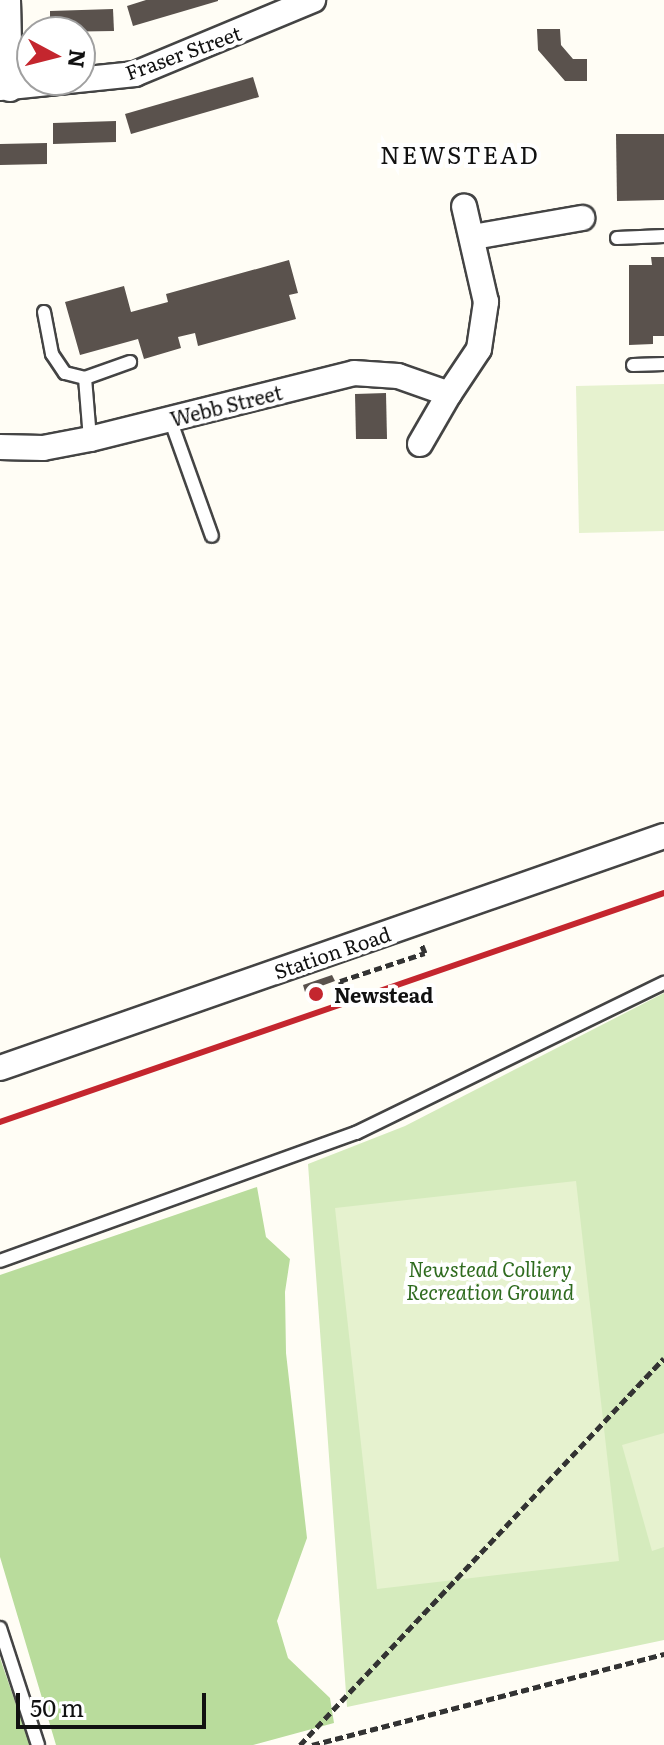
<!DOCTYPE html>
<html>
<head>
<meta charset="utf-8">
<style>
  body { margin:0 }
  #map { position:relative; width:664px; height:1745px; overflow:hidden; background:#fffdf5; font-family:Literata,serif }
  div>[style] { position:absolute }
  .green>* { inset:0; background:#d5ebbd }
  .forest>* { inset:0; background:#b9dc9c }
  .pitch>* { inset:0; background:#e6f2cf }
  .building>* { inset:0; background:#5a524d }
  .path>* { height:5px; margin-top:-2.5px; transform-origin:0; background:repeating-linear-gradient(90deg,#333 0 8px,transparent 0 12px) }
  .roads { filter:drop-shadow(2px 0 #444) drop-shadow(-2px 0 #444) drop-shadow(0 2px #444) drop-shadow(0 -2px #444) }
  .service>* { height:12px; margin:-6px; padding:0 6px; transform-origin:6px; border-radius:6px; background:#fff }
  .minor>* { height:24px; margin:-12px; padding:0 12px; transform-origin:12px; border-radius:12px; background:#fff }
  .rail>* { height:6px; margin:-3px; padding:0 3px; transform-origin:3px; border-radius:3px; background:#c4262e }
  .dots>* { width:22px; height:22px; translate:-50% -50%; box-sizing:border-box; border:4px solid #fff; border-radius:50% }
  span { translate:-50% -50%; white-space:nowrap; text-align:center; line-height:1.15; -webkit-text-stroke:8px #fff; paint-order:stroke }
  .street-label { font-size:20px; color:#111 }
  .poi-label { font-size:20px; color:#111; font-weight:700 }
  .left { translate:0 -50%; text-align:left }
  .park-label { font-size:20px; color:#2f6b1f; font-style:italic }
  .quarter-label { font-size:24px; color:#111; letter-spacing:2px }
  .north { position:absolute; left:16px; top:16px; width:80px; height:80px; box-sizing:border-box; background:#fff; border:2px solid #a0a0a0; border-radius:50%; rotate:97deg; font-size:22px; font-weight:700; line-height:32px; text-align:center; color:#111 }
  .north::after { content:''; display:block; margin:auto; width:28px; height:36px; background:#c4262e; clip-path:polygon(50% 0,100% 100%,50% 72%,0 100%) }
  .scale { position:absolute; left:16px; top:1693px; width:190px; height:36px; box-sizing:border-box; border:4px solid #111; border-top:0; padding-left:10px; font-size:24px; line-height:28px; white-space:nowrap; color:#111; -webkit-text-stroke:6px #fff; paint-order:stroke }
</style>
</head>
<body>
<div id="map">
  <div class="green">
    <div style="clip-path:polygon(664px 993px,664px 1640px,347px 1707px,308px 1164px,405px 1126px)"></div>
  </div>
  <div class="forest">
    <div style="clip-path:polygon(257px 1187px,266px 1237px,290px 1259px,285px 1292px,286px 1353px,307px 1538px,277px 1621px,288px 1658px,330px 1698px,334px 1723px,253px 1745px,56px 1745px,0 1557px,0 1275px)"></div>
    <div style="clip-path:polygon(0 1658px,1px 1661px,30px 1745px,0 1745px)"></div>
  </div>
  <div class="pitch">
    <div style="clip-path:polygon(664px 384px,664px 531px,579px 533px,576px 386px)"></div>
    <div style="clip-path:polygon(576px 1181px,619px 1561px,377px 1589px,335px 1208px)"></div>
    <div style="clip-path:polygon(664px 1433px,664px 1547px,652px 1551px,622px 1445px)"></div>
  </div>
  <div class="building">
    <div style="clip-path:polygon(146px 0,218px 0,218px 1px,133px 26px,127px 6px)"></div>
    <div style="clip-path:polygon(113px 9px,114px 31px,50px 32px,50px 11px)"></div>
    <div style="clip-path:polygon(537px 29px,560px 29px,561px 45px,573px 59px,587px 59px,587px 81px,565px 81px,538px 50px)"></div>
    <div style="clip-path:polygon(253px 77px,259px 97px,131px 134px,125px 114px)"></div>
    <div style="clip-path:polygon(116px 121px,116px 142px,53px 144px,53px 123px)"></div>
    <div style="clip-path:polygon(616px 134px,664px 134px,664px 200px,617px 201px)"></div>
    <div style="clip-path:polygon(47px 143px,47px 164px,0 165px,0 144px)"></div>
    <div style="clip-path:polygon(651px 257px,664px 257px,664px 336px,653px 336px,653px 344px,629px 345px,629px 265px,652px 265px)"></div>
    <div style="clip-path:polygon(289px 260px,298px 293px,289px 295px,296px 319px,198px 346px,195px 333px,178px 337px,181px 348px,144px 359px,138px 339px,80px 355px,65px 302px,124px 286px,131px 312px,168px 302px,166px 294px)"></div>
    <div style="clip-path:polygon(386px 393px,387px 439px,356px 439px,355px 394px)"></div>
    <div style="clip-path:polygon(332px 975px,335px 981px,305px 992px,303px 985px)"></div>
  </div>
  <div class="path">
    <div style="left:342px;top:986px;width:5px;rotate:-112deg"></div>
    <div style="left:340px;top:981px;width:89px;rotate:-18.2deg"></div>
    <div style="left:425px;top:953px;width:11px;rotate:-112deg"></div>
    <div style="left:300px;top:1745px;width:531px;rotate:-46.75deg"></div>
    <div style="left:312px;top:1745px;width:364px;rotate:-14.5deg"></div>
  </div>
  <div class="roads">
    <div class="service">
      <div style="left:617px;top:238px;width:47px;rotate:-2.4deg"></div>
      <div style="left:44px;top:312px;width:43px;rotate:79.2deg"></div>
      <div style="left:52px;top:354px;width:23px;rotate:56deg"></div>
      <div style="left:65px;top:373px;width:21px;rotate:14deg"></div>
      <div style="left:85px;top:378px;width:48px;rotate:-19.6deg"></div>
      <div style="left:633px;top:365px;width:31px;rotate:-2deg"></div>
      <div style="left:85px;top:378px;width:61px;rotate:85.3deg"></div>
      <div style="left:170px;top:419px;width:124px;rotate:70.3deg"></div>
      <div style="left:0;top:1261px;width:378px;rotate:-19.8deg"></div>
      <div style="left:356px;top:1133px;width:343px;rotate:-26deg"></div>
      <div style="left:0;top:1628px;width:123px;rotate:72deg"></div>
    </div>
    <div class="minor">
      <div style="left:8px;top:0;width:89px;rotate:88.7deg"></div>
      <div style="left:0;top:88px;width:136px;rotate:-5.9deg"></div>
      <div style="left:135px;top:74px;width:193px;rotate:-22.6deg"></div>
      <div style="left:473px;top:237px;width:111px;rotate:-9.9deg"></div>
      <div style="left:420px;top:444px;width:58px;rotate:-59.9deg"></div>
      <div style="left:0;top:447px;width:43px;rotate:1.3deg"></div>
      <div style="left:43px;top:448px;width:48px;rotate:-10.8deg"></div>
      <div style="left:90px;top:439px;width:272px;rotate:-14deg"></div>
      <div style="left:354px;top:373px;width:44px;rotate:3.9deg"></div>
      <div style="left:398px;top:376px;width:54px;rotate:19.4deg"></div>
      <div style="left:449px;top:394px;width:54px;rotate:-56.3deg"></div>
      <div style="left:479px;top:349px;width:48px;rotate:-81.5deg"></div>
      <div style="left:486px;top:302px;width:98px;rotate:-102.9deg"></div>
      <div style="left:0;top:1068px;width:703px;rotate:-19.26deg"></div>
    </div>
  </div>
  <div class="rail">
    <div style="left:0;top:1122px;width:702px;rotate:-19.03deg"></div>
  </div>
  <div class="dots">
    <div style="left:316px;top:994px;background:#c4262e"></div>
  </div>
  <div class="street-label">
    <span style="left:183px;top:52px;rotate:-20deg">Fraser Street</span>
    <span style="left:226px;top:405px;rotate:-14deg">Webb Street</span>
    <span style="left:332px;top:952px;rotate:-19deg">Station Road</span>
  </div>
  <div class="poi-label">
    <span class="left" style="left:334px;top:994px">Newstead</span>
  </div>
  <div class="park-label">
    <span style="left:490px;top:1280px">Newstead Colliery<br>Recreation Ground</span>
  </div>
  <div class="quarter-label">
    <span style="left:460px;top:154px">NEWSTEAD</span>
  </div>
  <div class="north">N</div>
  <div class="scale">50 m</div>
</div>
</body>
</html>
